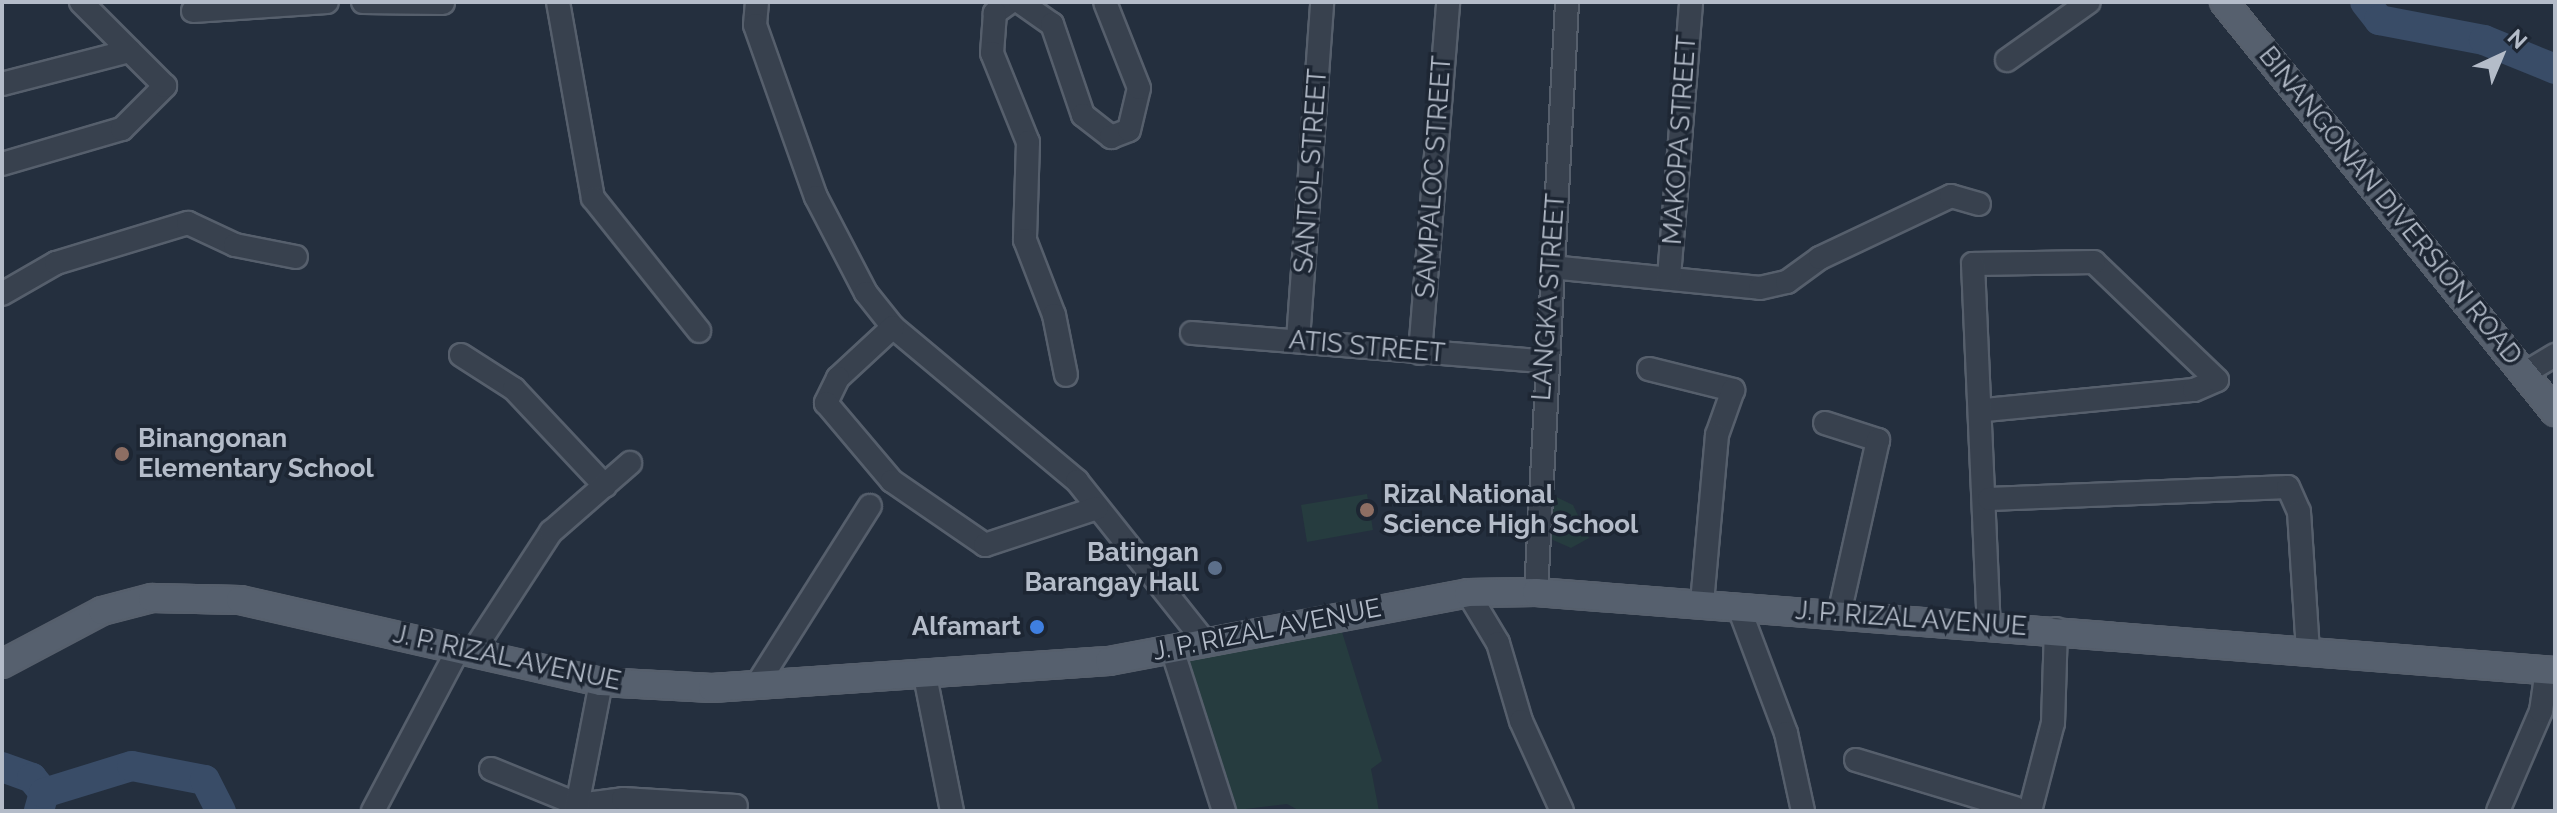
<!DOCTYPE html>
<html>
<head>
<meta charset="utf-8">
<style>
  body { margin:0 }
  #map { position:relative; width:2557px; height:813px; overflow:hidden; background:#242f3e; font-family:Raleway,sans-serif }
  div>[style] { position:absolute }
  .green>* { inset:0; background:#263c3f }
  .river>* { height:30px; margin:-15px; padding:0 15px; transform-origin:15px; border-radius:15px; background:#394c67 }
  .roads { filter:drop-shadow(2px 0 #565f6c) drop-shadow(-2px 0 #565f6c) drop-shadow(0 2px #565f6c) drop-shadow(0 -2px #565f6c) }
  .minor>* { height:22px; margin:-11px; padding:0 11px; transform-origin:11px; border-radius:11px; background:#38414e }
  .major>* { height:26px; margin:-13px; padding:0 13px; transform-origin:13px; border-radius:13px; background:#56606e }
  .dots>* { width:22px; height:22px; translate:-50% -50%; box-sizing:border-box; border:4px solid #1d2633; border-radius:50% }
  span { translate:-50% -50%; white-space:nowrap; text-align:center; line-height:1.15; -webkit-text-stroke:7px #1d2633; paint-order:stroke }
  .street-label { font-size:26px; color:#b4bcc9 }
  .poi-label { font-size:26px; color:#b4bcc9; font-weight:700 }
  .left { translate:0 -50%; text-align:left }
  .right { translate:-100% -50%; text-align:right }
  .frame { position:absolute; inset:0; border:4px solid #b4bcc9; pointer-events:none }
  .north { position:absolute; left:2461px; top:16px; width:80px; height:80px; -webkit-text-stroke:6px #1d2633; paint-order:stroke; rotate:44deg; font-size:22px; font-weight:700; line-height:32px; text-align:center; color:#b4bcc9 }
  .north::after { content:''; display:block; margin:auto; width:28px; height:36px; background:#b4bcc9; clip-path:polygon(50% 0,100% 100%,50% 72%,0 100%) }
</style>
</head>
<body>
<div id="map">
  <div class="green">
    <div style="clip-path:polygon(1548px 493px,1573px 505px,1589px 538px,1571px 548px,1544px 536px)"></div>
    <div style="clip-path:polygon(1367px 494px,1373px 530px,1307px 542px,1301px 505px)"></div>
    <div style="clip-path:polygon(1342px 632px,1382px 761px,1371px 769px,1379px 811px,1300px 811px,1287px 804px,1229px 811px,1180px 662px)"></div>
  </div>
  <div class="river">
    <div style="left:2365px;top:2px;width:23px;rotate:52deg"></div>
    <div style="left:2379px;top:20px;width:107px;rotate:10.8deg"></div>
    <div style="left:2484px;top:40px;width:77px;rotate:22.2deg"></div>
    <div style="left:2px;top:767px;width:32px;rotate:20deg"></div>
    <div style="left:32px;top:778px;width:19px;rotate:51deg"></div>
    <div style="left:44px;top:793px;width:19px;rotate:106deg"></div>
    <div style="left:44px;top:793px;width:92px;rotate:-17.1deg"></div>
    <div style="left:132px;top:766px;width:74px;rotate:10.9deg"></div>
    <div style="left:205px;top:780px;width:35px;rotate:63deg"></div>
  </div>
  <div class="roads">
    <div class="minor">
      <div style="left:363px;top:2px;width:80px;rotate:0.7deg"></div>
      <div style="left:558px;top:2px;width:199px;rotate:79.9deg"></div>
      <div style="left:593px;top:198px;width:170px;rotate:51.4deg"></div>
      <div style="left:757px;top:2px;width:23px;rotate:95deg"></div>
      <div style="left:755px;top:25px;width:182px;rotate:70.5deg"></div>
      <div style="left:816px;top:197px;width:108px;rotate:62.5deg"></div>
      <div style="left:866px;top:293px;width:43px;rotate:51.5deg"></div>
      <div style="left:893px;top:327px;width:240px;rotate:39.9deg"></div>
      <div style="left:1077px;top:481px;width:207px;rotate:51.5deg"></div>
      <div style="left:1010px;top:2px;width:19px;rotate:144deg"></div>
      <div style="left:995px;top:13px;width:40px;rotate:94.3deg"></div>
      <div style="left:992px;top:53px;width:96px;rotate:68deg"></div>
      <div style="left:1028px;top:142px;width:98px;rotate:91.8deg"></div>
      <div style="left:1025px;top:240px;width:80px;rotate:68.9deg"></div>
      <div style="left:1054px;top:315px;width:61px;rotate:78.7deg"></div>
      <div style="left:1020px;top:2px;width:39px;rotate:35deg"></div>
      <div style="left:1052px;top:24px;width:96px;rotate:71.2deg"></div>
      <div style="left:1083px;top:115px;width:36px;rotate:38deg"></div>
      <div style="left:1111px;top:137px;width:19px;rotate:-21deg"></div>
      <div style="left:1129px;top:130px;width:43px;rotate:-76.6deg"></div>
      <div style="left:1139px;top:88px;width:92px;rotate:-111.6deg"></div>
      <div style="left:193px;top:11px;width:134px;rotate:-3.8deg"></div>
      <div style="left:2007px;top:60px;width:100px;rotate:-35.3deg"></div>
      <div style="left:2px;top:84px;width:132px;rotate:-14.5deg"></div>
      <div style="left:2px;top:164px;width:125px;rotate:-16.3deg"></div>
      <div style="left:122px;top:129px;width:61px;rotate:-45deg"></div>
      <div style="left:165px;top:86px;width:119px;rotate:-135deg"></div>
      <div style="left:1551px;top:267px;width:210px;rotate:5.7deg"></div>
      <div style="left:1760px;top:288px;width:28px;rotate:-13deg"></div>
      <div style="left:1787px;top:282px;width:41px;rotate:-36deg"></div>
      <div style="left:1820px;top:258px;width:145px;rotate:-25.3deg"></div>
      <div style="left:1951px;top:196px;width:29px;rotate:16deg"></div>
      <div style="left:1669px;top:277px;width:276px;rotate:-85.4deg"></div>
      <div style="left:2px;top:294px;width:62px;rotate:-29.9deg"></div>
      <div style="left:56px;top:263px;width:138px;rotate:-16.9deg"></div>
      <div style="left:188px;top:223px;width:52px;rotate:25.1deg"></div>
      <div style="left:235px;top:245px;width:62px;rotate:11.1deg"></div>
      <div style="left:893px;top:327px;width:75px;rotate:137.2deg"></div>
      <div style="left:838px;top:378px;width:28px;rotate:116deg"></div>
      <div style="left:826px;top:403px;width:102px;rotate:49.8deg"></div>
      <div style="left:892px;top:481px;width:113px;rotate:34.5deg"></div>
      <div style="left:985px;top:545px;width:118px;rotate:-18.3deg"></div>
      <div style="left:1192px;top:333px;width:352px;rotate:4.6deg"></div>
      <div style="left:1298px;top:340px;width:339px;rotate:-85.9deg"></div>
      <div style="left:1420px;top:353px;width:352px;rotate:-85.4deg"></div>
      <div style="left:461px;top:355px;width:63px;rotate:32.7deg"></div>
      <div style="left:514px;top:389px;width:133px;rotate:46.8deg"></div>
      <div style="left:1649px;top:369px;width:87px;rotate:14deg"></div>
      <div style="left:1733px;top:390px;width:48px;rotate:109.6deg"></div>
      <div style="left:1717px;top:435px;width:168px;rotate:95.1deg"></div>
      <div style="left:2525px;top:373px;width:35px;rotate:-31deg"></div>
      <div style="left:1985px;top:410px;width:210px;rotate:-5.5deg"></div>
      <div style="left:2194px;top:390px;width:25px;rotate:-23deg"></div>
      <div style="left:2217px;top:380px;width:170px;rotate:-136.2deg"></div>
      <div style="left:2094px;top:262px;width:121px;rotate:179.1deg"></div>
      <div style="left:1973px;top:264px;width:360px;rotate:87.5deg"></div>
      <div style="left:1825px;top:423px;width:56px;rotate:17.8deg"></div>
      <div style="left:1878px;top:440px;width:179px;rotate:102.6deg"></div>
      <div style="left:1989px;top:499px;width:299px;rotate:-2.3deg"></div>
      <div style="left:2288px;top:487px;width:27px;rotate:66deg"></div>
      <div style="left:2299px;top:512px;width:138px;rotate:86.3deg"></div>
      <div style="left:1536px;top:592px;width:591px;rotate:-86.99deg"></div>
      <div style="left:1468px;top:593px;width:58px;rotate:59deg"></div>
      <div style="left:1498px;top:643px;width:81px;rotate:73.6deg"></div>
      <div style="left:1521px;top:721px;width:99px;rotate:65.5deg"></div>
      <div style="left:1739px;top:608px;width:134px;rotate:69.4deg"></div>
      <div style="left:1786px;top:733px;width:80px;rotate:77.7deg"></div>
      <div style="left:1172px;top:649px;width:170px;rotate:72.2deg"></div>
      <div style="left:472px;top:653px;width:145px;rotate:-56.9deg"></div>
      <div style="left:551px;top:532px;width:105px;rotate:-41.1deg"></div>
      <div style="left:925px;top:676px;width:138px;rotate:78.7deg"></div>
      <div style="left:756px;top:686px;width:213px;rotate:-57.7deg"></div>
      <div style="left:1856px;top:760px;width:166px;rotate:16.8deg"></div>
      <div style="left:491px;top:769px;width:95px;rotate:22.2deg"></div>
      <div style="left:579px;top:805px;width:44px;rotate:-7.8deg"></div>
      <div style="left:623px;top:799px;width:113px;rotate:3.5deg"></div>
      <div style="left:373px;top:811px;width:182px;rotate:-62.2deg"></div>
      <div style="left:576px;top:811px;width:131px;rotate:-79deg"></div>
      <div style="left:2030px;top:811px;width:91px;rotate:-75.4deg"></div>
      <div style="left:2053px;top:723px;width:94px;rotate:-88.2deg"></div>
      <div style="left:2498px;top:811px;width:109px;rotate:-66.7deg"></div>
      <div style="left:2541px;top:711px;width:41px;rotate:-81.7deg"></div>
    </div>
    <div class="major">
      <div style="left:2224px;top:2px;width:527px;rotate:51.09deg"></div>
      <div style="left:2px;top:664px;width:113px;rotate:-27.9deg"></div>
      <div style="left:102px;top:611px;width:52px;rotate:-14.6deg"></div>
      <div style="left:152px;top:598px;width:88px;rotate:1.3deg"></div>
      <div style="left:240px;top:600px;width:370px;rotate:12.8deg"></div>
      <div style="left:601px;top:682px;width:111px;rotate:3.1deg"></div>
      <div style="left:712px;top:688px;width:398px;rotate:-3.9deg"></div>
      <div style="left:1109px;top:661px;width:365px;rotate:-10.7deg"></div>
      <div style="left:1468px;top:593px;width:68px;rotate:-0.8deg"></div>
      <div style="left:1536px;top:592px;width:1022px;rotate:4.43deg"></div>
    </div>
  </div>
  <div class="dots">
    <div style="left:122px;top:454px;background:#8d6e63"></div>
    <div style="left:1367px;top:510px;background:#8d6e63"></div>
    <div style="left:1215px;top:568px;background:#5c6f8a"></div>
    <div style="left:1037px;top:627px;background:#3f7fe0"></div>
  </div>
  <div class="street-label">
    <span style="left:1680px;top:140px;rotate:-86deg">MAKOPA STREET</span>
    <span style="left:1311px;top:171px;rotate:-86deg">SANTOL STREET</span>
    <span style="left:1434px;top:177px;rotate:-86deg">SAMPALOC STREET</span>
    <span style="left:2390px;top:206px;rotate:51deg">BINANGONAN DIVERSION ROAD</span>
    <span style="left:1549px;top:297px;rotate:-86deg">LANGKA STREET</span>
    <span style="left:1367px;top:347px;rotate:5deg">ATIS STREET</span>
    <span style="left:1911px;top:619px;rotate:4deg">J. P. RIZAL AVENUE</span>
    <span style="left:1267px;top:630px;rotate:-11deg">J. P. RIZAL AVENUE</span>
    <span style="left:507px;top:658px;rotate:12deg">J. P. RIZAL AVENUE</span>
  </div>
  <div class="poi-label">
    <span class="left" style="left:138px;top:454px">Binangonan<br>Elementary School</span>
    <span class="left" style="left:1383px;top:510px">Rizal National<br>Science High School</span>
    <span class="right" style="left:1199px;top:568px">Batingan<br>Barangay Hall</span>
    <span class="right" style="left:1021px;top:627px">Alfamart</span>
  </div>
  <div class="frame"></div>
  <div class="north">N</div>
</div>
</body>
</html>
